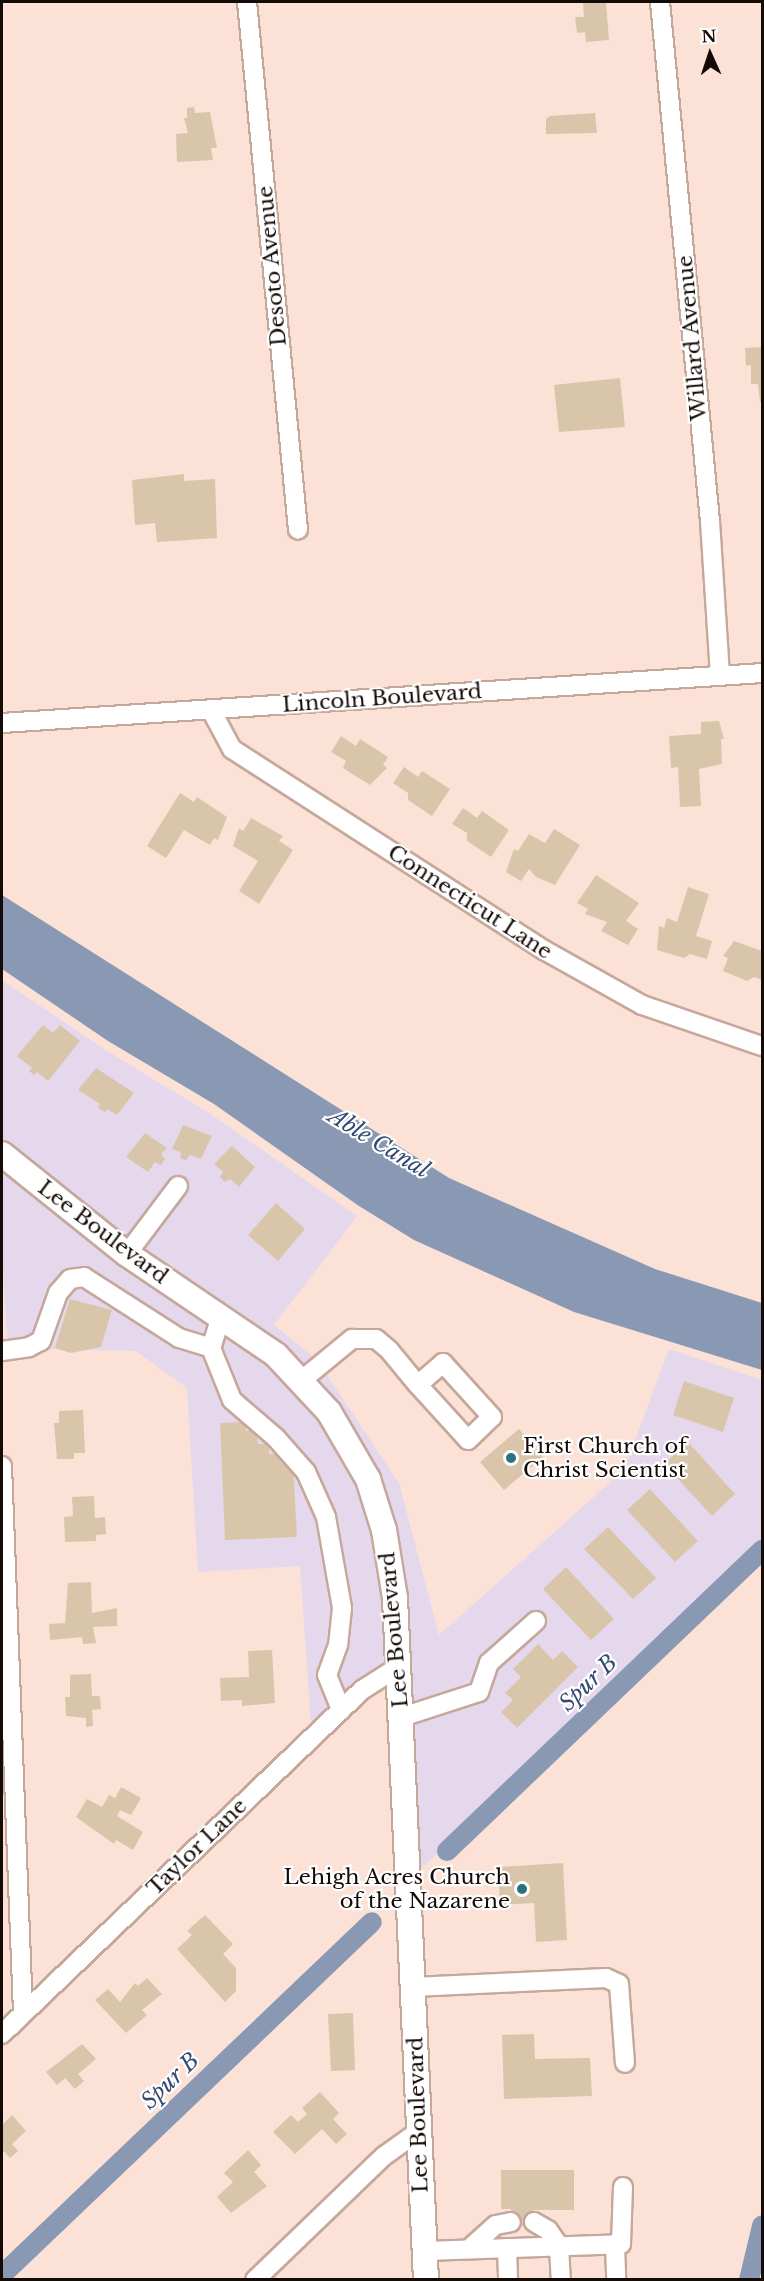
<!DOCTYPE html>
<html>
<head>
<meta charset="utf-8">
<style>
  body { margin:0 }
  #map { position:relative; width:764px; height:2281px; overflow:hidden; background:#fbe1d6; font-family:"Libre Baskerville",serif }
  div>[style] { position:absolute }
  .commercial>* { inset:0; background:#e5d8ec }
  .water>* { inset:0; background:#8999b4 }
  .canal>* { height:20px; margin:-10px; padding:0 10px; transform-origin:10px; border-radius:10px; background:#8999b4 }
  .building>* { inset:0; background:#d9c6aa }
  .roads { filter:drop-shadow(2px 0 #c6a89b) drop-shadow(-2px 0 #c6a89b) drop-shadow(0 2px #c6a89b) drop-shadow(0 -2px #c6a89b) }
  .minor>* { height:18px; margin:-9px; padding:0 9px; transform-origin:9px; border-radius:9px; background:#fff }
  .major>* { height:24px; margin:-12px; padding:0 12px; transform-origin:12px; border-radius:12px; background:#fff }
  .dots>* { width:16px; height:16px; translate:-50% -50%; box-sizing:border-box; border:3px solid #fff; border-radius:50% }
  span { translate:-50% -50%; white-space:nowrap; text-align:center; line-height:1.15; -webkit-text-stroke:4.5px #fff; paint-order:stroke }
  .street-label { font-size:21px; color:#140a06 }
  .poi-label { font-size:21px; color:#140a06 }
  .left { translate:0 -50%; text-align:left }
  .right { translate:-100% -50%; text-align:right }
  .water-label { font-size:22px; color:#334b73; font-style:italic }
  .frame { position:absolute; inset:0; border:3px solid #140a06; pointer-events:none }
  .north { position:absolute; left:680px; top:24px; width:60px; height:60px; -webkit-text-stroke:4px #fff; paint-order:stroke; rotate:357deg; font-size:16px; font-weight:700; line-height:24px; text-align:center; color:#140a06 }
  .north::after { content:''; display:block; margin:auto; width:21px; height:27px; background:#140a06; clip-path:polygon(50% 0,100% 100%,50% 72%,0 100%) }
</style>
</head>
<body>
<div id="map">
  <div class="commercial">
    <div style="clip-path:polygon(2px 980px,104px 1049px,209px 1113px,357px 1216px,274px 1325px,317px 1360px,399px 1483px,439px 1635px,624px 1470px,669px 1349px,762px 1380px,762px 1561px,657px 1660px,418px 1871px,412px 1661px,408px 1663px,405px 1597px,337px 1406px,281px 1346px,135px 1246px,2px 1139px)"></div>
    <div style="clip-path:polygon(2px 1168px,124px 1265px,270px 1364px,321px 1419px,350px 1465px,367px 1507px,381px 1566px,389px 1678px,312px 1738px,300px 1566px,198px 1572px,187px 1388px,136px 1351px,8px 1348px,2px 1257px)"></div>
  </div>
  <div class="water">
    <div style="clip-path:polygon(2px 895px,449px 1178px,655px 1269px,762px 1303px,762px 1370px,574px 1312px,414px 1240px,359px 1206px,214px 1104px,108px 1041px,2px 969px)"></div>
  </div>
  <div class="canal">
    <div style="left:447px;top:1851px;width:436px;rotate:-43.7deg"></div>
    <div style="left:2px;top:2275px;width:511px;rotate:-43.65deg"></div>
    <div style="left:749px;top:2280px;width:56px;rotate:-76.5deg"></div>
  </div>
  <div class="building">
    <div style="clip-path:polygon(606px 2px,609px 40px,586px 42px,585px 32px,577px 33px,575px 17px,584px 17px,583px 3px)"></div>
    <div style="clip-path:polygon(194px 107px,195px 113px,210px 112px,217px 148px,211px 148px,213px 160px,177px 162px,176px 134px,188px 133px,184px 118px,187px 118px,187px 108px)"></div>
    <div style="clip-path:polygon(595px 113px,597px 133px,546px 134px,546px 119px,550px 116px)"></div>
    <div style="clip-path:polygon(762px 347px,762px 401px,760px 402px,758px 384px,751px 384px,751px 365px,746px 366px,745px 348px)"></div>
    <div style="clip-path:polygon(620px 378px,625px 427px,559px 432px,554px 385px)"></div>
    <div style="clip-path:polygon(184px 474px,184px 481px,215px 479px,217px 538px,157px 542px,155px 523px,135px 525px,132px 480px)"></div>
    <div style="clip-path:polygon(719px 721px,724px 739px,721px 739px,722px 764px,699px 769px,701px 806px,680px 807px,678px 767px,671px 768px,669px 736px,701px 734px,701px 722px)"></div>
    <div style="clip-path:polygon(341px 736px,356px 746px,360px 739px,388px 757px,383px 765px,387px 768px,370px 785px,343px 768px,346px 761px,331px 752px)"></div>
    <div style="clip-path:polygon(404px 767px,418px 777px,422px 771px,450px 789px,432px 816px,408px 800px,408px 793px,393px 783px)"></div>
    <div style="clip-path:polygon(180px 793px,194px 802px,197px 797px,227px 817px,218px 840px,214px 838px,210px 845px,184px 830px,166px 858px,147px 846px)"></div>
    <div style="clip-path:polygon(463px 808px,477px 818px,482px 811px,509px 830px,491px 857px,467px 841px,467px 833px,452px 824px)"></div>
    <div style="clip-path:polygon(251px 818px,283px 836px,279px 841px,293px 850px,259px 904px,239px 891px,258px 861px,233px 846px,239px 828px,243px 831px)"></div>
    <div style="clip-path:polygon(554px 829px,580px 845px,555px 885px,536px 877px,529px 869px,521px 881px,506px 872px,514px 849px,518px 851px,529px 834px,545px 843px)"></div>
    <div style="clip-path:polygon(596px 875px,639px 903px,626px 921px,638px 929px,628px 945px,601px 931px,607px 922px,585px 914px,588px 909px,577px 903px)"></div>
    <div style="clip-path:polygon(688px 887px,709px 894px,696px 936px,712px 941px,707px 959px,690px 954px,684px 958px,657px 950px,659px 926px,664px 928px,667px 918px,677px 922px)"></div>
    <div style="clip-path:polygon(734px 941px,762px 951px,762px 980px,754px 977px,747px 981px,723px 971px,728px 958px,723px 956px)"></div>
    <div style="clip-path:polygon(43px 1025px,53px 1033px,60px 1025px,80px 1041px,48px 1081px,37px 1072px,34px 1075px,29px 1071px,32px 1068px,17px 1056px)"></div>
    <div style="clip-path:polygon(96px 1068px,134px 1093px,117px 1115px,107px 1109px,105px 1112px,98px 1108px,100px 1104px,78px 1090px)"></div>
    <div style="clip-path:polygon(183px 1125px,212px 1136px,201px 1159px,190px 1155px,186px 1160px,180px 1158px,181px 1152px,172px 1149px)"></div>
    <div style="clip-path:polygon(145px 1133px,167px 1148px,161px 1154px,165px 1159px,161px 1165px,155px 1162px,148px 1172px,126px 1157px)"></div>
    <div style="clip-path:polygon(232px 1146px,255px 1167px,239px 1187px,230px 1179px,225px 1182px,220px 1177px,223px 1172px,214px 1164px)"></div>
    <div style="clip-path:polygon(276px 1203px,305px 1229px,278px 1261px,248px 1235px)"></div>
    <div style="clip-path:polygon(70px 1299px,112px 1310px,101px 1347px,71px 1353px,55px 1348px)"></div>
    <div style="clip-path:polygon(684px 1381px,734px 1398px,723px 1432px,673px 1415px)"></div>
    <div style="clip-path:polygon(83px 1410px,85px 1453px,74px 1453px,74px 1459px,57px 1459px,54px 1423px,59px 1423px,59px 1411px)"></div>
    <div style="clip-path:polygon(246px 1422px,246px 1431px,257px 1430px,258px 1444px,269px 1444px,269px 1454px,280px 1453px,281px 1463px,293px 1463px,297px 1537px,225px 1540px,220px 1423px)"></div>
    <div style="clip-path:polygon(519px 1429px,543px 1457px,504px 1490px,480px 1462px)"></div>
    <div style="clip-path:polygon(688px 1442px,735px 1494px,712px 1516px,664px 1464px)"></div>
    <div style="clip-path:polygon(650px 1489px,698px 1541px,675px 1562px,627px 1510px)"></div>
    <div style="clip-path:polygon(94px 1496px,95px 1518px,105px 1517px,106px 1534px,96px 1535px,96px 1541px,65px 1542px,64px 1517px,73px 1516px,72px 1497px)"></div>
    <div style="clip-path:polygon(608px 1527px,656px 1578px,633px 1599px,584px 1549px)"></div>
    <div style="clip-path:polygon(566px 1567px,614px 1619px,591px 1640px,543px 1589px)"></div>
    <div style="clip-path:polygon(91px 1582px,92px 1613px,117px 1608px,117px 1626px,93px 1627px,96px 1643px,83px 1644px,82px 1637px,50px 1640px,49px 1624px,65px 1623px,68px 1583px)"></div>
    <div style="clip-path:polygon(538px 1644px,553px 1660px,562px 1651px,578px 1667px,517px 1728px,501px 1712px,513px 1700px,505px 1693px,521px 1677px,513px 1669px)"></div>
    <div style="clip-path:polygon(272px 1650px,275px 1703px,242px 1706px,242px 1700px,221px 1701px,220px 1678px,249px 1677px,248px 1651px)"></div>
    <div style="clip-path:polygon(91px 1674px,92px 1696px,100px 1696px,101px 1709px,92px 1710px,93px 1726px,86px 1727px,86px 1718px,66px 1716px,65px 1697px,70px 1697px,70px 1675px)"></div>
    <div style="clip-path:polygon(121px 1787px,141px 1798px,131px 1815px,120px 1810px,117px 1816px,143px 1832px,133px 1850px,116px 1840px,114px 1844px,76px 1817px,87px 1799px,102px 1807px,109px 1795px,115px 1798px)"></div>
    <div style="clip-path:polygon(563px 1863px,567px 1940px,536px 1942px,534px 1903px,500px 1905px,498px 1867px)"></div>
    <div style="clip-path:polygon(205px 1915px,233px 1944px,223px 1954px,236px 1968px,236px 1991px,225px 2002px,177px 1949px,192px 1935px,187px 1931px)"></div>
    <div style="clip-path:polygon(147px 1978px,162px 1994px,142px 2010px,147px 2015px,126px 2033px,95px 2000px,108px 1989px,120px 2002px,135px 1983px,138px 1986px)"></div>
    <div style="clip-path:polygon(353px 2013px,355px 2070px,331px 2071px,328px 2014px)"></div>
    <div style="clip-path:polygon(534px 2034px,535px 2059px,590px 2058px,592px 2096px,504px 2099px,502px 2035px)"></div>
    <div style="clip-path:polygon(82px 2044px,96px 2059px,78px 2074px,84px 2081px,75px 2089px,65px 2078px,57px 2085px,46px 2072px)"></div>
    <div style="clip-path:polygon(320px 2092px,339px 2113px,333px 2119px,347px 2134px,336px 2144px,322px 2129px,295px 2154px,273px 2132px,291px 2115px,298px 2122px,307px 2114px,302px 2108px)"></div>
    <div style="clip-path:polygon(12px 2115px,26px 2131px,12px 2144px,18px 2151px,10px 2158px,4px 2151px,2px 2154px,2px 2125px)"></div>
    <div style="clip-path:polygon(248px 2150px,261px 2165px,254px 2172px,267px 2186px,231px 2213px,217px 2197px,233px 2182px,224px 2173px)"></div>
    <div style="clip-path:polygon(501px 2170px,574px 2170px,574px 2210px,534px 2210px,534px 2226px,511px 2226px,511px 2209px,501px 2209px)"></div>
  </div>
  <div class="roads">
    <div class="minor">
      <div style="left:247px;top:2px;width:530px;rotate:84.48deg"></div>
      <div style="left:660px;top:2px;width:521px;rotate:84.5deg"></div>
      <div style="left:710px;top:521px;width:155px;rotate:86.3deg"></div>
      <div style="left:211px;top:710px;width:44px;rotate:61.7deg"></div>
      <div style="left:232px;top:749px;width:371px;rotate:32.8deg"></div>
      <div style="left:544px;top:950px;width:112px;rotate:29.3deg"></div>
      <div style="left:642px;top:1005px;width:127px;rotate:18.9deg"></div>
      <div style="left:2px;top:723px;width:762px;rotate:-3.76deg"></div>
      <div style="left:127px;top:1254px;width:85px;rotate:-53.1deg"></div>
      <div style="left:221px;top:1316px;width:34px;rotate:107deg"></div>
      <div style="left:211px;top:1348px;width:56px;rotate:68deg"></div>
      <div style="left:232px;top:1400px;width:58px;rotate:40.8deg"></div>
      <div style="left:276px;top:1438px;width:45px;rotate:48.6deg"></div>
      <div style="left:306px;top:1472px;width:49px;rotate:66deg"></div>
      <div style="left:326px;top:1517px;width:92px;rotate:80deg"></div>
      <div style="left:342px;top:1608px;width:37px;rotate:96deg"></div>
      <div style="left:338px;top:1645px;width:32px;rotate:110deg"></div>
      <div style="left:327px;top:1675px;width:38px;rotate:68deg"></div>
      <div style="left:2px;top:1351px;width:27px;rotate:-8deg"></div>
      <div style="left:29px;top:1347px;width:13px;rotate:-27deg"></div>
      <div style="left:41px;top:1341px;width:51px;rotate:-70.5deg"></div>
      <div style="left:58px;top:1293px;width:18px;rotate:-49deg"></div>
      <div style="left:70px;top:1279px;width:14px;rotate:-8deg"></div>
      <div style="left:84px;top:1277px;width:113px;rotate:32.7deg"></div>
      <div style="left:179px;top:1338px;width:34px;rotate:17deg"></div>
      <div style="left:302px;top:1380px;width:65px;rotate:-39.4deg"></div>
      <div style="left:352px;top:1339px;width:24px"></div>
      <div style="left:376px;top:1339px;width:17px;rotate:40deg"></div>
      <div style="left:389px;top:1350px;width:45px;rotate:50.4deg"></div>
      <div style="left:418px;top:1385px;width:74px;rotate:47.7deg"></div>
      <div style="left:468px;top:1440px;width:33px;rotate:-44deg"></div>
      <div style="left:492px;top:1417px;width:73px;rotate:-132.2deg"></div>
      <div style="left:443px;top:1363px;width:33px;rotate:139deg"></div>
      <div style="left:2px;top:1466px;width:547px;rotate:87.8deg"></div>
      <div style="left:402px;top:1717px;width:81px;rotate:-18deg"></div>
      <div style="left:479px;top:1692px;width:31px;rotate:-71deg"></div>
      <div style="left:489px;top:1663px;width:63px;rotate:-41.8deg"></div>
      <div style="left:413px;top:1987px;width:193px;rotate:-2.7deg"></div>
      <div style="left:606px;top:1978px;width:14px;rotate:25deg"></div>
      <div style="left:619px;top:1984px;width:79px;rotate:85.7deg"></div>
      <div style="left:2px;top:2034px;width:498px;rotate:-43.7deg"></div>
      <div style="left:362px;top:1690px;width:43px;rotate:-32.6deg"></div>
      <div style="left:534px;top:2222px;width:16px;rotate:30deg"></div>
      <div style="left:548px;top:2230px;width:19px;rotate:55deg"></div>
      <div style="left:559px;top:2246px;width:34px;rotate:87deg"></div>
      <div style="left:615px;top:2244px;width:36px;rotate:88deg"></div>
      <div style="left:507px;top:2248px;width:32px;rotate:88deg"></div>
      <div style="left:469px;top:2249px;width:36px;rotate:-42deg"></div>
      <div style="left:496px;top:2225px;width:15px;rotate:-11deg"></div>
      <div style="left:425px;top:2251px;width:196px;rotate:-2deg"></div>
      <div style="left:621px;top:2244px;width:57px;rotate:-88deg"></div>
      <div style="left:255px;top:2280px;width:179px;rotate:-43.9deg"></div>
      <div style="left:384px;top:2156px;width:43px;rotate:-35.5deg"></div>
    </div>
    <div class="major">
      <div style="left:2px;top:1154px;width:160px;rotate:38.7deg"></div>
      <div style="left:127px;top:1254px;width:180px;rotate:34.1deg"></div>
      <div style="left:276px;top:1355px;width:78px;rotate:47.1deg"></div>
      <div style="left:329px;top:1412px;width:78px;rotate:59.8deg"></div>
      <div style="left:368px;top:1479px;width:53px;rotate:72.6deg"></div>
      <div style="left:384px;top:1530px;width:69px;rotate:80.8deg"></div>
      <div style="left:395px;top:1598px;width:683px;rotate:87.4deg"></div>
    </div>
  </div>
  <div class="dots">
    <div style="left:511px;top:1458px;background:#2b727f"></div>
    <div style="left:522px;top:1889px;background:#2b727f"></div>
  </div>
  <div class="street-label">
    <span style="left:272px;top:266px;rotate:-95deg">Desoto Avenue</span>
    <span style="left:692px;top:338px;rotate:-95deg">Willard Avenue</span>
    <span style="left:382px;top:698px;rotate:-4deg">Lincoln Boulevard</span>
    <span style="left:470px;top:902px;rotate:33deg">Connecticut Lane</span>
    <span style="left:103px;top:1232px;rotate:37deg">Lee Boulevard</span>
    <span style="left:394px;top:1630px;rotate:-95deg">Lee Boulevard</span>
    <span style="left:197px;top:1847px;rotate:-44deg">Taylor Lane</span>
    <span style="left:418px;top:2115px;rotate:-92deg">Lee Boulevard</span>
  </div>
  <div class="poi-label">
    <span class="left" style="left:523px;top:1458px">First Church of<br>Christ Scientist</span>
    <span class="right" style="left:510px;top:1889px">Lehigh Acres Church<br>of the Nazarene</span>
  </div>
  <div class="water-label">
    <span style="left:379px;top:1143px;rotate:31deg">Able Canal</span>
    <span style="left:588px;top:1683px;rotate:-44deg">Spur B</span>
    <span style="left:170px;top:2081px;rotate:-44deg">Spur B</span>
  </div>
  <div class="frame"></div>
  <div class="north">N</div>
</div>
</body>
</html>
